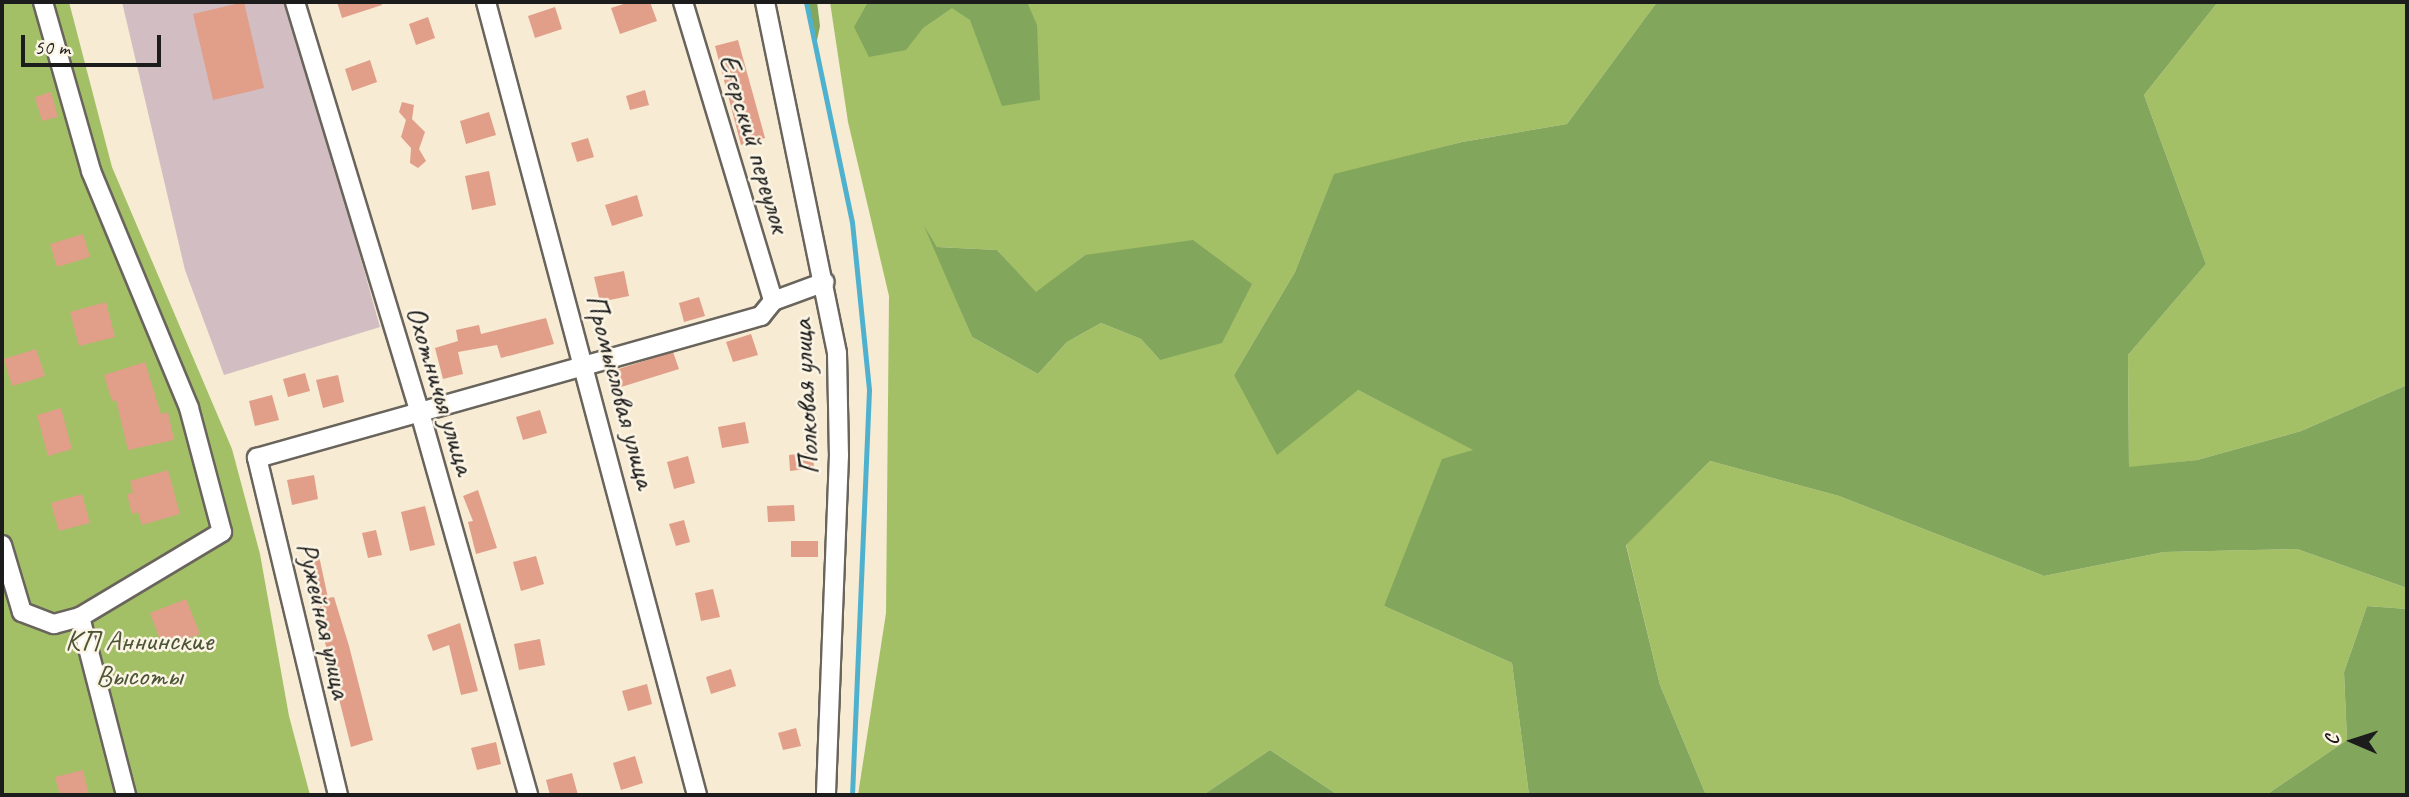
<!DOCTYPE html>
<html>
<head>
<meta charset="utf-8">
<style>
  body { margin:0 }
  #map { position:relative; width:2409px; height:797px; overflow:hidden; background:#f7ebd3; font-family:Caveat,sans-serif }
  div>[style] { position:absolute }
  .industrial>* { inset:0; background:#d2bec2 }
  .green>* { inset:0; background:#a3c067 }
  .forest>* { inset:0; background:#82a65c }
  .stream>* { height:5px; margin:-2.5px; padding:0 2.5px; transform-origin:2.5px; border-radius:2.5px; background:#50b1cf }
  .building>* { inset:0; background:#e19e88 }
  .roads { filter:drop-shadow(2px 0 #69645c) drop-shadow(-2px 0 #69645c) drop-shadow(0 2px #69645c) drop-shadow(0 -2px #69645c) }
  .minor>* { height:18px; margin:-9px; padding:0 9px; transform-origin:9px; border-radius:9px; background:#fff }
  span { translate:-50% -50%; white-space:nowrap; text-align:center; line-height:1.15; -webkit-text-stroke:5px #fcf5e5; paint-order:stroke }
  .street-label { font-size:30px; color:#1c1c1c }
  .park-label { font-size:30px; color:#4b5536 }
  .frame { position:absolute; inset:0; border:4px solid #1c1c1c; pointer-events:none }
  .north { position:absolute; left:2318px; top:706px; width:70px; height:70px; -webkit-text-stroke:5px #fcf5e5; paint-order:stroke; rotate:273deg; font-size:19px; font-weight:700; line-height:28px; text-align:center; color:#1c1c1c }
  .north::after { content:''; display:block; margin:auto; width:24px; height:32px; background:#1c1c1c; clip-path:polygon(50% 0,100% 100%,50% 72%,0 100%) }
  .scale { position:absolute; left:21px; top:35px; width:140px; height:32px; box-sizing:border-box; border:4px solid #1c1c1c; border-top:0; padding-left:9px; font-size:21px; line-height:24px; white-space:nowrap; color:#1c1c1c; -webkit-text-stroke:5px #fcf5e5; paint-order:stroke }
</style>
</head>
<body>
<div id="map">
  <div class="industrial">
    <div style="clip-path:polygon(122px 2px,289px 2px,380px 327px,224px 375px,185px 270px)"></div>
  </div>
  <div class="green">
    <div style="clip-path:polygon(2px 2px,69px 2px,112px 167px,232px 449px,260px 554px,289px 716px,310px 795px,2px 795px)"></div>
    <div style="clip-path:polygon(evenodd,830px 2px,1657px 2px,1567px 124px,1462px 142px,1334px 175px,1295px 272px,1234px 375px,1358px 390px,1474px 450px,1384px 606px,1512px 663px,1529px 795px,1338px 795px,1270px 750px,1203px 795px,858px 795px,886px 613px,889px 296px,848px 122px,830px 2px,930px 237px,937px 247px,997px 250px,1036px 293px,1085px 255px,1160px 360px,1141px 339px,1101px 323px,1067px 342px,1038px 374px,972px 337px,930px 237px)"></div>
    <div style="clip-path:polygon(2218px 2px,2407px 2px,2407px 385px,2301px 431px,2197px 460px,2129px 468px,2128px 355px,2206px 264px,2144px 95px)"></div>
    <div style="clip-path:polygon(1710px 461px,1839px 496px,2044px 576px,2164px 552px,2297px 549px,2407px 588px,2407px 609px,2367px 606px,2344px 672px,2347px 740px,2266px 795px,1706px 795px,1660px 685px,1626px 544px)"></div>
  </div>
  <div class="forest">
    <div style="clip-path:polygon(806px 2px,817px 2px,820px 26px,815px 50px)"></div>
    <div style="clip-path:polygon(868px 2px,1027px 2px,1037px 25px,1040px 100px,1002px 106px,970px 20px,952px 8px,923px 28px,906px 50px,869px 57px,854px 27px)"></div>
    <div style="clip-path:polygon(1657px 2px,2218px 2px,2144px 95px,2206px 264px,2128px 355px,2129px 467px,2197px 460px,2301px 431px,2407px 385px,2407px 588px,2297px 549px,2164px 552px,2044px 576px,1839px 496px,1710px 461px,1626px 545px,1660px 685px,1706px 795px,1529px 795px,1512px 663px,1384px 606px,1442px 459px,1473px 450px,1358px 390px,1277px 455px,1234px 375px,1295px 272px,1334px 174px,1462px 142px,1567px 124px)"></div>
    <div style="clip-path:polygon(924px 226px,937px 247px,997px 250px,1036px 292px,1085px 255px,1193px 240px,1252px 284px,1222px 343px,1160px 360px,1141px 339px,1101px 323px,1067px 342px,1038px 374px,972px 337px)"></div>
    <div style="clip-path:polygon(2367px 606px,2407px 609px,2407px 795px,2266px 795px,2347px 740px,2344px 672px)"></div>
    <div style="clip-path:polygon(1270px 750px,1338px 795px,1203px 795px)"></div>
  </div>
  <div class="stream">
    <div style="left:806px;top:2px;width:225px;rotate:78.2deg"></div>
    <div style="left:852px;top:222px;width:169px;rotate:84.2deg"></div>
    <div style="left:869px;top:390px;width:405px;rotate:92.4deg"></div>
  </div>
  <div class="building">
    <div style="clip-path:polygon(244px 2px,264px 88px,213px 100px,193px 14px)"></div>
    <div style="clip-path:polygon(337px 2px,381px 2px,382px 5px,342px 18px)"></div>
    <div style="clip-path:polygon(630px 2px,650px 2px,657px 21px,620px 34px,611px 8px)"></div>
    <div style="clip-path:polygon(555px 7px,562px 29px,535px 38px,528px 16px)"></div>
    <div style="clip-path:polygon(428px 17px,435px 38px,416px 45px,409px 24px)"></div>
    <div style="clip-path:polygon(738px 40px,765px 138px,741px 145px,715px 46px)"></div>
    <div style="clip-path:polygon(370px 60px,377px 82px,352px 91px,345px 69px)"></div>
    <div style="clip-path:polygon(645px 90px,649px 105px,630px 110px,626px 96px)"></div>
    <div style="clip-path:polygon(51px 92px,58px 117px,42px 121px,35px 97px)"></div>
    <div style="clip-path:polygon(402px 102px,414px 105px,412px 119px,425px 132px,419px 149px,426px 161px,418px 168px,410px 163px,411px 148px,401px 137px,406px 120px,399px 112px)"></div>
    <div style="clip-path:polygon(489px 112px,496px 135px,466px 144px,460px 121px)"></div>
    <div style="clip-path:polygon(588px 138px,594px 157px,577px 162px,571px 143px)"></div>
    <div style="clip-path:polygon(489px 171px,496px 205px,472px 210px,465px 176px)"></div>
    <div style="clip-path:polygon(637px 195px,643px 216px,612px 226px,605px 205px)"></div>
    <div style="clip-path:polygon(83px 234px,90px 257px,57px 267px,50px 244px)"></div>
    <div style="clip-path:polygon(624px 271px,629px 296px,600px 302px,594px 277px)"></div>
    <div style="clip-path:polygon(699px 297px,705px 316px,684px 322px,679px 303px)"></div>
    <div style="clip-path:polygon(106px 302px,115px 337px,79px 346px,70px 312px)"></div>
    <div style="clip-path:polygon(546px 318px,554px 344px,501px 358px,497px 345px,458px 352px,463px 374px,443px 379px,435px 348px,458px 341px,456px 330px,479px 325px,481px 334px)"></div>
    <div style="clip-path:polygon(751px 334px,758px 355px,733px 362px,726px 342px)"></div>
    <div style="clip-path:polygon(36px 349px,45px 376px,12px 386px,4px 359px)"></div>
    <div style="clip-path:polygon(673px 352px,679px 369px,618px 388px,612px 371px)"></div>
    <div style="clip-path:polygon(145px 362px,161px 414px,168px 412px,174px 440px,128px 450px,116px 400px,112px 401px,104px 375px)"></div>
    <div style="clip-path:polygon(305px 373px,310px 391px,288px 397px,283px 379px)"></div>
    <div style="clip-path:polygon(338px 375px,344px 402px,323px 408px,316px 380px)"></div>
    <div style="clip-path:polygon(272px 395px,279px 420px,255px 426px,249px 401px)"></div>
    <div style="clip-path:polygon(61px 408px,72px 449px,48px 456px,37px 415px)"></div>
    <div style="clip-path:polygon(540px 410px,547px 433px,523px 440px,516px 417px)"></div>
    <div style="clip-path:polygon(745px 422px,749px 443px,722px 448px,718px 427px)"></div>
    <div style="clip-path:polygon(813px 452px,814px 468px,790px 471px,789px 455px)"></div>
    <div style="clip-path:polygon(688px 456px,695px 483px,674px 489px,667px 462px)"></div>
    <div style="clip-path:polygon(168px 470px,180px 514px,142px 525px,138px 512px,132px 514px,127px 494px,133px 493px,130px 481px)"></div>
    <div style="clip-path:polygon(314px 475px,318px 499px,292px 505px,287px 480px)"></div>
    <div style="clip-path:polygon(478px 490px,497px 548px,476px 554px,468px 522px,473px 521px,463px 496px)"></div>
    <div style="clip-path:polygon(82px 494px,90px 523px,59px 531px,51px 503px)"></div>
    <div style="clip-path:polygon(794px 505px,795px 521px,768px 522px,767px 506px)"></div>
    <div style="clip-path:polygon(425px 506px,435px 545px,410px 551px,401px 512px)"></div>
    <div style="clip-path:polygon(684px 520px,690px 542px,676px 546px,669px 524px)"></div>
    <div style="clip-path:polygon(376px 530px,382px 555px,368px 558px,362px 533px)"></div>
    <div style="clip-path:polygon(791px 541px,818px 541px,818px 557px,791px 557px)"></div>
    <div style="clip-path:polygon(319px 556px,328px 598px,334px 597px,349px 646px,373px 740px,351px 747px,309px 578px,305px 578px,301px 561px)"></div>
    <div style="clip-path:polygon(536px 556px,544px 584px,521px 591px,513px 562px)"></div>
    <div style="clip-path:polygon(713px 589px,720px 617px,701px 621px,695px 593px)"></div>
    <div style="clip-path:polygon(186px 599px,200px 634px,163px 648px,150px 613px)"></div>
    <div style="clip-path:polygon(460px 623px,478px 691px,461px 695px,449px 645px,433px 651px,427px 635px)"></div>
    <div style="clip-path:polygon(540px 639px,545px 665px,519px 670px,514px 644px)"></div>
    <div style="clip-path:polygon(731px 669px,736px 686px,711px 694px,706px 677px)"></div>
    <div style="clip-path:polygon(647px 684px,652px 704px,628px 711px,622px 691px)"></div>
    <div style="clip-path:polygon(796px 728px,801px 746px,783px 750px,778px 733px)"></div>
    <div style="clip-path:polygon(496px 742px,501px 764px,477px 770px,471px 748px)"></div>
    <div style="clip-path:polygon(635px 756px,643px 783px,621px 790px,613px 763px)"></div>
    <div style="clip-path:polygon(83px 770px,89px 795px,60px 795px,55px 777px)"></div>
    <div style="clip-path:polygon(572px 773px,578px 795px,550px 795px,546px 780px)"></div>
  </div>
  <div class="roads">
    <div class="minor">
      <div style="left:43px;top:2px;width:176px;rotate:74.1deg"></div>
      <div style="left:91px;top:171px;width:256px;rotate:67.5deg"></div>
      <div style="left:189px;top:408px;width:128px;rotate:75.1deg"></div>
      <div style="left:222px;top:532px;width:165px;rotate:149.1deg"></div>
      <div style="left:295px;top:2px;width:425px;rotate:73.1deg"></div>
      <div style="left:419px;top:409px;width:401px;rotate:74.2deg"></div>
      <div style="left:486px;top:2px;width:821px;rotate:75.1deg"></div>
      <div style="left:683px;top:2px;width:312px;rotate:73.2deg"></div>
      <div style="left:765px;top:2px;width:358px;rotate:78.4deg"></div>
      <div style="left:837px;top:353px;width:102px;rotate:88.9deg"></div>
      <div style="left:839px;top:455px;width:340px;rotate:92.2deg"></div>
      <div style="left:2px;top:545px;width:70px;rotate:73.4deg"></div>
      <div style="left:22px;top:612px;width:34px;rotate:21deg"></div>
      <div style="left:54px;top:624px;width:27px;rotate:-15deg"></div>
      <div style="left:80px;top:617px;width:184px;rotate:75.5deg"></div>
      <div style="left:338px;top:795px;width:347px;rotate:-103.5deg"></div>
      <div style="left:257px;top:458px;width:524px;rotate:-15.73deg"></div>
      <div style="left:761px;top:316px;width:19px;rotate:-51deg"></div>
      <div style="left:773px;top:301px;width:55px;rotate:-20.1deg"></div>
    </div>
  </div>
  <div class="street-label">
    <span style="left:755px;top:143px;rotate:73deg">Егерский переулок</span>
    <span style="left:441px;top:390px;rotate:73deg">Охотничья улица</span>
    <span style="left:621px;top:391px;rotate:75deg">Промысловая улица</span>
    <span style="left:805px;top:397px;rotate:-93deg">Полковая улица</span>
    <span style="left:325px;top:620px;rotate:77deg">Ружейная улица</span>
  </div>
  <div class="park-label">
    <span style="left:139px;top:657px">КП Аннинские<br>Высоты</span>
  </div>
  <div class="frame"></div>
  <div class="north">С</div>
  <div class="scale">50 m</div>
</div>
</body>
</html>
